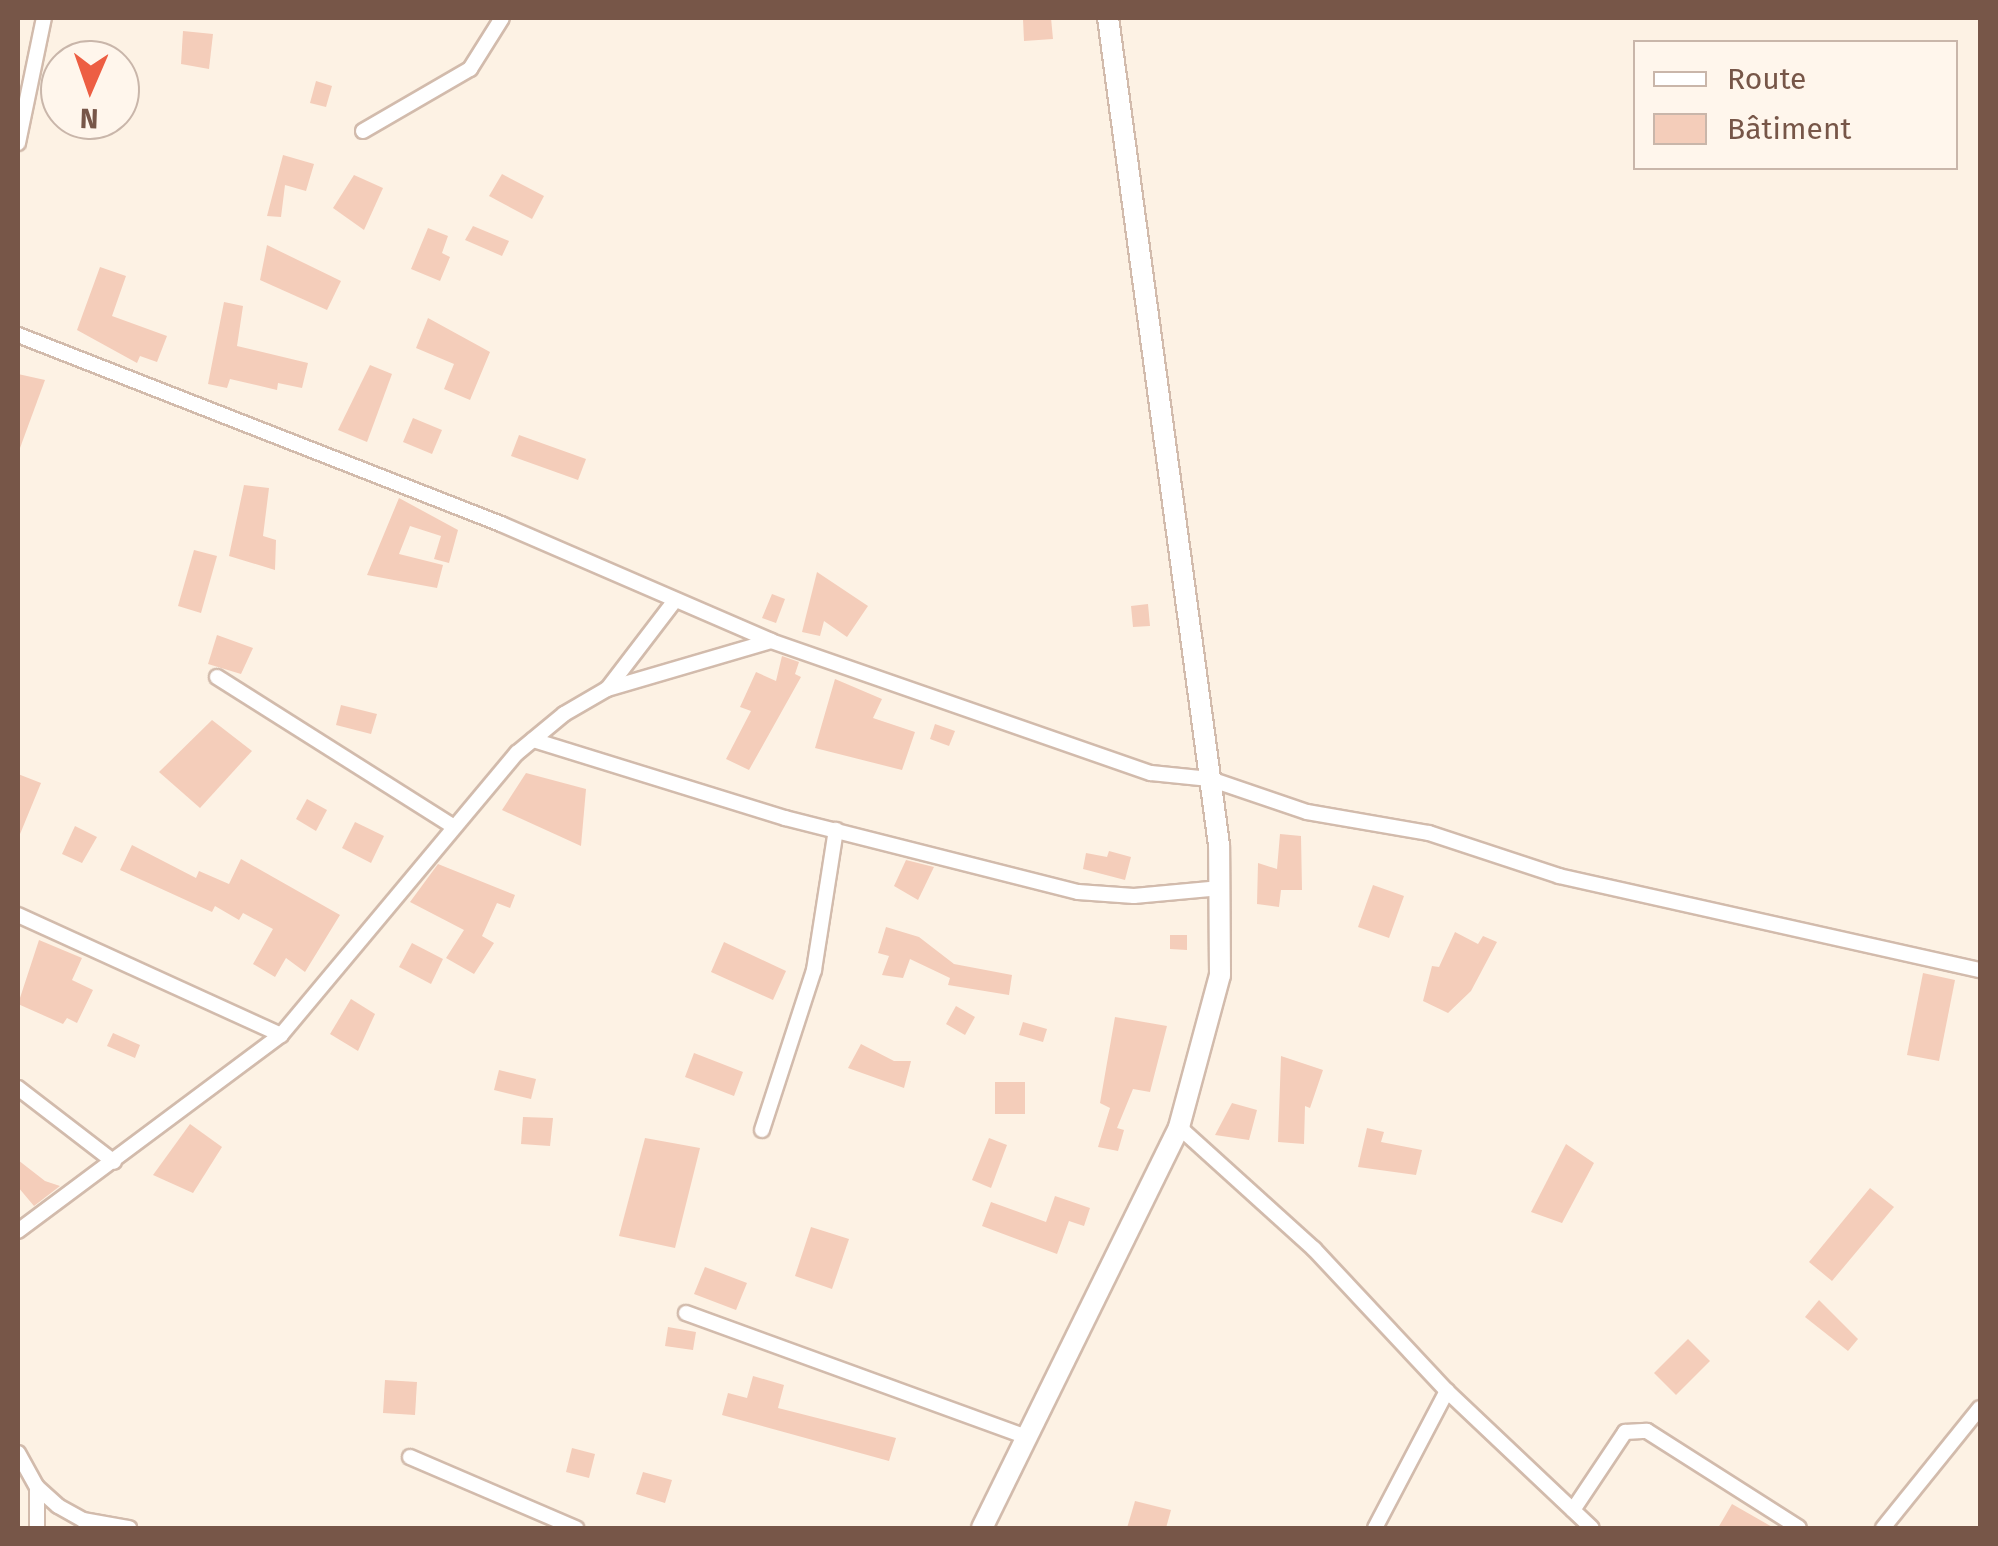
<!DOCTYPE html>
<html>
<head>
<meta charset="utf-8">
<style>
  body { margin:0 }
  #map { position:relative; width:1998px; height:1546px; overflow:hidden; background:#fdf2e4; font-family:"Fira Sans",sans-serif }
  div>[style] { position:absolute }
  .building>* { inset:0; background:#f4cdba }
  .roads { filter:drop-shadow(2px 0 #d2bbac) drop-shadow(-2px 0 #d2bbac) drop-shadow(0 2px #d2bbac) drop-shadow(0 -2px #d2bbac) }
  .street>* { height:14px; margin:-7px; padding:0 7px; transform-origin:7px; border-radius:7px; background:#fff }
  .secondary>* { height:20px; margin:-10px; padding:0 10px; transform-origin:10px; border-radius:10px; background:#fff }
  span { translate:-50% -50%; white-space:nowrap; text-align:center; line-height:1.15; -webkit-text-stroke:9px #fff6ec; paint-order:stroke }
  .frame { position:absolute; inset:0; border:20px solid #775648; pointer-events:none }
  .legend { position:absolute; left:1633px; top:40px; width:325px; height:130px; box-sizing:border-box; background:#fff6ec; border:2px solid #c9b6aa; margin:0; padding:12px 18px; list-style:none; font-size:30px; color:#775648 }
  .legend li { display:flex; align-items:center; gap:20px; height:50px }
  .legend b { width:50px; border:2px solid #c9b6aa }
  .north { position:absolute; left:40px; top:40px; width:100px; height:100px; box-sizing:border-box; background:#fff6ec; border:2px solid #c9b6aa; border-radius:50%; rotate:182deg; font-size:28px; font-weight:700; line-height:40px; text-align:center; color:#775648 }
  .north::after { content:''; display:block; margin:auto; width:35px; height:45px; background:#ed5e43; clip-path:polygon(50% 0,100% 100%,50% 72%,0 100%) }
</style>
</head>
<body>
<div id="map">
  <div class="building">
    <div style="clip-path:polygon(1051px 18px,1053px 39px,1024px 41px,1023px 19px)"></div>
    <div style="clip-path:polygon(183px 31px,213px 34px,209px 69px,181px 64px)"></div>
    <div style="clip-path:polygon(316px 81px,332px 86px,326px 107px,310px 103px)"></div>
    <div style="clip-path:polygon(283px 155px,314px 164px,306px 191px,285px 185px,281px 217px,267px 216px)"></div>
    <div style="clip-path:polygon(502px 174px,544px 196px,532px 219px,489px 196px)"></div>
    <div style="clip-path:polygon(354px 175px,383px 188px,364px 230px,333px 208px)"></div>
    <div style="clip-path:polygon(473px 226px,509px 241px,502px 256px,465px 240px)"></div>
    <div style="clip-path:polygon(428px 228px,448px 236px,442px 253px,450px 257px,440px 281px,411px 269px)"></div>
    <div style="clip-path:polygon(267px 245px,341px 281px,327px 310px,260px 280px)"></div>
    <div style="clip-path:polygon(100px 267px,126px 276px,112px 316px,167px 336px,157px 362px,140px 356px,137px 363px,77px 330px)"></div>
    <div style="clip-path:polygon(224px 302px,243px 306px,237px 346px,308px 363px,302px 388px,278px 383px,277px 390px,230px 379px,227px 388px,208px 384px)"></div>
    <div style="clip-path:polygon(428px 318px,490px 352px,470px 400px,444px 389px,454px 364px,416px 348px)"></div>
    <div style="clip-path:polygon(370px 365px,392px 374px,367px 442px,338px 430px)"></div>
    <div style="clip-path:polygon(18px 374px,45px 380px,20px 448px,18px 447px)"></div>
    <div style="clip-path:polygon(413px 418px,442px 430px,432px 454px,403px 442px)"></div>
    <div style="clip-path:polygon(519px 435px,586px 459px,578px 480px,511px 456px)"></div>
    <div style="clip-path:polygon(244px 485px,269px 488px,263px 536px,276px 540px,275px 570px,229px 556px)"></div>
    <div style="clip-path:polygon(399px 498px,458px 530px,449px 563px,434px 559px,441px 536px,410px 526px,399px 554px,443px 565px,437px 588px,367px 575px)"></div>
    <div style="clip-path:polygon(194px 550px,217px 556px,201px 613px,178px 606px)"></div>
    <div style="clip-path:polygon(817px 572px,868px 606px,847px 637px,824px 621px,820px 636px,802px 632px)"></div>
    <div style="clip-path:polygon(772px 594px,785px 599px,776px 623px,762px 618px)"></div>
    <div style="clip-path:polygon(1148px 604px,1150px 626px,1133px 627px,1131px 606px)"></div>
    <div style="clip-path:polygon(217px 635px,253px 648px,241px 674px,208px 664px)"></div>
    <div style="clip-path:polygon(782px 656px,799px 662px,795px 674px,801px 677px,749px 770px,726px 759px,751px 711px,740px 707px,756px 672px,776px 681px)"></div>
    <div style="clip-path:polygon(835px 679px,882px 699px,873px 718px,915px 732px,902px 770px,815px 748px)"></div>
    <div style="clip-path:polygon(341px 705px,377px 714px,371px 734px,336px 725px)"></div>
    <div style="clip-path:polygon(212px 720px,252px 751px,200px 808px,159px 772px)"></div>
    <div style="clip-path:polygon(935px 724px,955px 731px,949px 746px,930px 739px)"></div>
    <div style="clip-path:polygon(526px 773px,586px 789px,581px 846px,502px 810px)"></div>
    <div style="clip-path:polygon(18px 774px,41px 783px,18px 839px)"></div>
    <div style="clip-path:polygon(307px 799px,327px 810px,316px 831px,296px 819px)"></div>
    <div style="clip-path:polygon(355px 822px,384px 836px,371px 863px,342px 848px)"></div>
    <div style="clip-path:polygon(75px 826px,97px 837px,82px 863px,62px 854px)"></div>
    <div style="clip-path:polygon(1280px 834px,1301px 836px,1302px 890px,1281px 890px,1279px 907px,1257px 904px,1258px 863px,1277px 869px)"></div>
    <div style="clip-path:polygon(132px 845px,196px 878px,199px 871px,229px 884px,241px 859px,340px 915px,305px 972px,286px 958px,275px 977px,253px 964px,273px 929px,243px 913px,239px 920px,215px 906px,212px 912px,120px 870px)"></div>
    <div style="clip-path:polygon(1109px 851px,1131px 857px,1125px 880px,1083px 869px,1086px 853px,1107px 857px)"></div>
    <div style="clip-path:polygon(906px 860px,934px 867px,918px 900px,894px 886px)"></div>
    <div style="clip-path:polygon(438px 864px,515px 895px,510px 908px,497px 903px,482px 936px,494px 943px,474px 974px,446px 958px,464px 930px,410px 902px)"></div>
    <div style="clip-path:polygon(1373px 885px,1404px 896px,1389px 938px,1358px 927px)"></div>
    <div style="clip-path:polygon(886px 927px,919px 937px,954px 964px,1012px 975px,1009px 995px,948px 985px,950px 978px,910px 959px,903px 978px,882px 975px,889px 956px,878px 953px)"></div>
    <div style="clip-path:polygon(1455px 932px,1478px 944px,1483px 936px,1497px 942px,1471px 991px,1448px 1013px,1423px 1001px,1432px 966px,1439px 967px)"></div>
    <div style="clip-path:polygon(1170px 935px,1187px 935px,1187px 950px,1170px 949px)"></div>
    <div style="clip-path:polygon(39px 940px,82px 958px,72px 980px,93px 990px,77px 1023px,67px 1018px,63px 1024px,18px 1004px)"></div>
    <div style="clip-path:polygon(724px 942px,786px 971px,773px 1000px,711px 972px)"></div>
    <div style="clip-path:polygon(412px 943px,443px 959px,431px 984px,399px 967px)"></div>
    <div style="clip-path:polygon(1923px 973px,1955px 980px,1939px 1061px,1907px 1055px)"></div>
    <div style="clip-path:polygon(351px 999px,375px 1014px,358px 1051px,330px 1034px)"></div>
    <div style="clip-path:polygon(956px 1006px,975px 1017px,965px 1035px,946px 1024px)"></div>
    <div style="clip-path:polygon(1115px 1017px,1167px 1026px,1150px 1092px,1133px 1089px,1117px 1128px,1124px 1130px,1118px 1151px,1098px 1147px,1110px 1108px,1100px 1103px)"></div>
    <div style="clip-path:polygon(1023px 1022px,1047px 1029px,1043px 1042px,1019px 1035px)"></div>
    <div style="clip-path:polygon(113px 1033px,140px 1045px,135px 1058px,107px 1046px)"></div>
    <div style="clip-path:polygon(861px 1044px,894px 1061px,911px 1061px,904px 1088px,848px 1068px)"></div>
    <div style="clip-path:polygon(694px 1053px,743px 1072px,734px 1096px,685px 1077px)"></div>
    <div style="clip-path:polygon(1281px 1056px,1323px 1070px,1310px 1108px,1305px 1106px,1304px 1144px,1278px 1142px)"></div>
    <div style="clip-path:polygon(499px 1070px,536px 1079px,531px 1099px,494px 1090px)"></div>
    <div style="clip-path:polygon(995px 1082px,1025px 1082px,1025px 1114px,995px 1114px)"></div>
    <div style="clip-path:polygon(1232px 1103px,1257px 1110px,1249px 1140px,1215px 1135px)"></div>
    <div style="clip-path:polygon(523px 1117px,553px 1118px,550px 1146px,521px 1144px)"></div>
    <div style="clip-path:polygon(190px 1124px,222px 1147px,193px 1193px,153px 1175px)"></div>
    <div style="clip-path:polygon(1367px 1128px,1384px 1132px,1381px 1142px,1422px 1150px,1416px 1175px,1358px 1167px)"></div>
    <div style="clip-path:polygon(645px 1138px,700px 1148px,675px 1248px,619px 1236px)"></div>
    <div style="clip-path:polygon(989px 1138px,1007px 1145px,991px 1188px,972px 1180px)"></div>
    <div style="clip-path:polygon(1566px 1144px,1594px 1163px,1562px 1223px,1531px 1212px)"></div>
    <div style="clip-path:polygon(18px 1160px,45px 1181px,60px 1186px,34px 1206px,18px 1187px)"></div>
    <div style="clip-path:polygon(1870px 1188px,1894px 1207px,1832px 1281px,1809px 1262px)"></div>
    <div style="clip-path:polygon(1055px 1196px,1090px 1208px,1084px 1226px,1069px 1221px,1057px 1254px,982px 1226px,991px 1202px,1046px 1222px)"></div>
    <div style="clip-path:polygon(811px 1227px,849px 1239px,832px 1289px,795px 1276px)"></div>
    <div style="clip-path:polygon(705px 1267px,747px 1283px,736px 1310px,694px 1294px)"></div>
    <div style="clip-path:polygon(1819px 1300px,1858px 1339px,1848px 1351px,1805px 1317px)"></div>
    <div style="clip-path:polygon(668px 1327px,696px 1332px,693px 1350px,665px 1346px)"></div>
    <div style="clip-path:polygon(1688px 1339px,1710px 1361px,1676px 1395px,1654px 1373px)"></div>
    <div style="clip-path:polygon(753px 1376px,784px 1385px,778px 1408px,896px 1438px,889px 1461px,722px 1415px,728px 1393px,747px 1398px)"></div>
    <div style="clip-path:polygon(385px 1380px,417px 1382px,415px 1415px,383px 1413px)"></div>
    <div style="clip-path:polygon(572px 1448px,595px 1454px,589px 1478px,566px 1472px)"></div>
    <div style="clip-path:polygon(643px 1472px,672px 1480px,665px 1503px,636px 1494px)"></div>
    <div style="clip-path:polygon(1135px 1501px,1171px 1510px,1166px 1528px,1127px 1528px)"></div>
    <div style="clip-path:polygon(1732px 1504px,1774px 1528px,1718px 1528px)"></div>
  </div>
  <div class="roads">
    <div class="street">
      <div style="left:363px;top:131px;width:124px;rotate:-30.1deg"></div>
      <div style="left:470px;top:69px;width:60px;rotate:-57.9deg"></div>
      <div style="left:18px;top:143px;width:128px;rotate:-78.3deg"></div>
      <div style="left:18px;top:335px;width:519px;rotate:21.37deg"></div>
      <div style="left:501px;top:524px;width:294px;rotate:23.4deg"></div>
      <div style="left:771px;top:641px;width:402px;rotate:19.2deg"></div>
      <div style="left:1151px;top:773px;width:59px;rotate:5.8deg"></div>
      <div style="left:1210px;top:779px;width:102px;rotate:18.8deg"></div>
      <div style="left:1307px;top:812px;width:124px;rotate:9.8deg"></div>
      <div style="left:1429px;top:833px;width:137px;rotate:18.3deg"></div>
      <div style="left:1559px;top:876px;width:431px;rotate:12.6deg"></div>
      <div style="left:217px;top:677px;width:279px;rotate:32.3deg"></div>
      <div style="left:608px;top:688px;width:107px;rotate:-52.6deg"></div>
      <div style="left:533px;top:740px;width:264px;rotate:17.2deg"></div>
      <div style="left:785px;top:818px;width:302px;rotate:14.2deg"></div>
      <div style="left:1078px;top:892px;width:56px;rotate:4.1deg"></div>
      <div style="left:1134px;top:896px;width:87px;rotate:-5.3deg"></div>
      <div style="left:18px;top:915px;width:289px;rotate:24.5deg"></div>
      <div style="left:18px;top:1088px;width:121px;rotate:37.6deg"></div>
      <div style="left:1179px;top:1127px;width:182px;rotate:42.1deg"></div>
      <div style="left:1314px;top:1249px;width:195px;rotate:46.9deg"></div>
      <div style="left:1447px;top:1391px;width:199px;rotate:43.4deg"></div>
      <div style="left:762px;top:1130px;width:168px;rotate:-72deg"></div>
      <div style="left:814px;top:970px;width:142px;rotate:-81.1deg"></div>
      <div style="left:18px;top:1231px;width:328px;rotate:-36.7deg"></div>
      <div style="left:281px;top:1035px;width:368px;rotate:-50.1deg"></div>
      <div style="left:517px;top:753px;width:61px;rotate:-39.7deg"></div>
      <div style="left:564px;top:714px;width:50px;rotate:-30.2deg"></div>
      <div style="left:607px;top:689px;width:171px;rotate:-16.3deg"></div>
      <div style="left:686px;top:1313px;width:360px;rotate:20deg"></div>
      <div style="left:18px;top:1453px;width:39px;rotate:61deg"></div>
      <div style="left:37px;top:1487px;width:28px;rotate:42deg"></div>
      <div style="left:58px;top:1506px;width:29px;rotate:29deg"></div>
      <div style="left:83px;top:1520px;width:47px;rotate:9.9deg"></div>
      <div style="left:410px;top:1457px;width:181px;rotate:23.2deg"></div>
      <div style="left:37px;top:1487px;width:41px;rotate:90deg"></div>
      <div style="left:1573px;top:1510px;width:94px;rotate:-56.3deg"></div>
      <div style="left:1625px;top:1432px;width:22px;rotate:-3deg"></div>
      <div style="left:1647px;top:1431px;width:180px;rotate:32.5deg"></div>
      <div style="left:1375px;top:1528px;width:155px;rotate:-62.3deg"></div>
      <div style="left:1883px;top:1528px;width:154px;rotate:-51.1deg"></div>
    </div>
    <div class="secondary">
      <div style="left:982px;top:1528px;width:447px;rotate:-63.8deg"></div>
      <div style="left:1179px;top:1127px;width:157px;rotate:-74.9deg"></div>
      <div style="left:1220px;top:975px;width:130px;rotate:-90.4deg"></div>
      <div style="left:1219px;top:845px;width:834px;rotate:-97.64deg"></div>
    </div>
  </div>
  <div class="frame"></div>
  <ul class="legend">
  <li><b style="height:12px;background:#fff"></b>Route</li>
  <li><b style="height:28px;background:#f4cdba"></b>Bâtiment</li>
  </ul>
  <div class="north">N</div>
</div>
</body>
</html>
